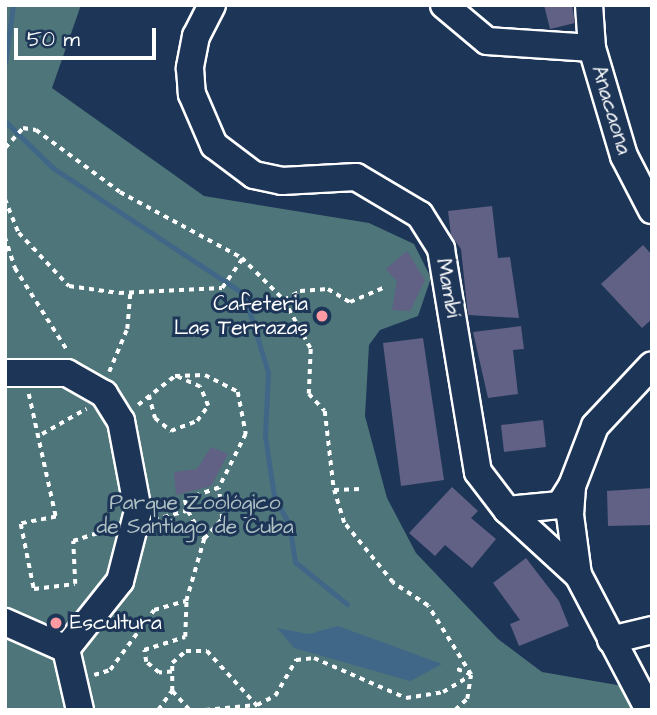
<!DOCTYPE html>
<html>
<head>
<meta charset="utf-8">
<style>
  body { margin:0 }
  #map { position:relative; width:657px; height:715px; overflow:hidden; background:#1d3557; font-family:"Architects Daughter",sans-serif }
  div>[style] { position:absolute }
  .green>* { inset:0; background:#4d757a }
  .water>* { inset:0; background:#416788 }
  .stream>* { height:5px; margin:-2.5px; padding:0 2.5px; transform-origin:2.5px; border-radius:2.5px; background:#416788 }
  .building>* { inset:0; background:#606184 }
  .path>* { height:3.5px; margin-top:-1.75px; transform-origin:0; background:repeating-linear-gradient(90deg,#fff 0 5px,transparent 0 10px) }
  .roads { filter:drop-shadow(2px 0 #fff) drop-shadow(-2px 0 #fff) drop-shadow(0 2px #fff) drop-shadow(0 -2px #fff) }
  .minor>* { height:26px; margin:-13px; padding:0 13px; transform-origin:13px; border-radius:13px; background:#1d3557 }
  .dots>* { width:19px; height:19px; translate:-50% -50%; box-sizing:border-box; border:4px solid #1d3557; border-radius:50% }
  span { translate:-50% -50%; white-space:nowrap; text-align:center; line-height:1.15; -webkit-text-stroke:6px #1d3557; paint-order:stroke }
  .street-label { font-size:21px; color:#fff }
  .poi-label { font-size:21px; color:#fff }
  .right { translate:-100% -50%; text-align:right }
  .left { translate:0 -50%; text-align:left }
  .park-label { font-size:21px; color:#afc1c3 }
  .frame { position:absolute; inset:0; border:7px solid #fff; pointer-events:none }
  .scale { position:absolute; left:14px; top:28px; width:142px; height:32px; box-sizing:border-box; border:4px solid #fff; border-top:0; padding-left:9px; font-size:21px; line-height:24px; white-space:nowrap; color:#fff; -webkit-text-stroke:5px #1d3557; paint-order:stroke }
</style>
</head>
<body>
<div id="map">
  <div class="green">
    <div style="clip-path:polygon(5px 5px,81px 5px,52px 88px,204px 196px,369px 223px,414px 244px,431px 278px,418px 316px,380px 330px,369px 345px,365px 416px,387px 498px,416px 553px,498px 639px,542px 672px,623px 686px,635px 710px,5px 710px)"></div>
  </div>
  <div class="water">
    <div style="clip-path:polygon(338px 626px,442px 664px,410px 681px,294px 648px,277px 628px,309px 634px)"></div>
  </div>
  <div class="stream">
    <div style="left:5px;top:63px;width:59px;rotate:-82.1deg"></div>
    <div style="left:5px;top:121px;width:67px;rotate:44.4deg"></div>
    <div style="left:53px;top:168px;width:229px;rotate:33.4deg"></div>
    <div style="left:244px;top:294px;width:82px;rotate:72.9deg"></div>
    <div style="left:268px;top:372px;width:64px;rotate:92.7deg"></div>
    <div style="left:265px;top:436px;width:61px;rotate:81.5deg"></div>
    <div style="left:274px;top:496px;width:32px;rotate:62deg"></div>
    <div style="left:289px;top:524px;width:38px;rotate:81deg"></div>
    <div style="left:295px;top:562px;width:67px;rotate:38.9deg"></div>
  </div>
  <div class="building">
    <div style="clip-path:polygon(544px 5px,572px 5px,575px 23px,550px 29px)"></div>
    <div style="clip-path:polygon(492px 206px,498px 258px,510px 257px,519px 318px,468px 315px,461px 249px,451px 235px,448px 211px)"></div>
    <div style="clip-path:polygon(643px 245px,652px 255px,652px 319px,642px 328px,601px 284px)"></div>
    <div style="clip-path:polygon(407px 251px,425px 280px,410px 311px,392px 310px,397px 281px,386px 269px)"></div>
    <div style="clip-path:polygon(521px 326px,524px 349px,513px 350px,518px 394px,488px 398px,473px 332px)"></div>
    <div style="clip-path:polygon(423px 338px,444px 480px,401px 486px,383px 343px)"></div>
    <div style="clip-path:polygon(543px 420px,546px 447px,504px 452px,501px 425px)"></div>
    <div style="clip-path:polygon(211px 447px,228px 454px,211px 486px,176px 495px,174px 472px,197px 469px)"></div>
    <div style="clip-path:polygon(452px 487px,478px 511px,471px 518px,496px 539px,472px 568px,445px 545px,435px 556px,409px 533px)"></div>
    <div style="clip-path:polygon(652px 488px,652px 525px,608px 526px,607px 491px)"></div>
    <div style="clip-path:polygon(526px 558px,559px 601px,569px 626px,519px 646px,510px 624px,520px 620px,493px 583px)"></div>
  </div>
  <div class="path">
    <div style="left:5px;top:148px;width:27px;rotate:-48deg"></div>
    <div style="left:23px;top:128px;width:13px;rotate:9deg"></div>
    <div style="left:36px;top:130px;width:104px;rotate:36.4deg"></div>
    <div style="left:120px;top:192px;width:139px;rotate:28.4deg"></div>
    <div style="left:242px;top:258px;width:59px;rotate:45deg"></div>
    <div style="left:284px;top:300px;width:18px;rotate:-29deg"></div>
    <div style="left:300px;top:291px;width:28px;rotate:-4deg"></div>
    <div style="left:328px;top:289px;width:26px;rotate:31deg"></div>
    <div style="left:350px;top:302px;width:38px;rotate:-23deg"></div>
    <div style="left:5px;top:199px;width:37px;rotate:68deg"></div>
    <div style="left:19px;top:233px;width:73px;rotate:46.7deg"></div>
    <div style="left:69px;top:286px;width:50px;rotate:8deg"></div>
    <div style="left:119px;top:293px;width:103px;rotate:-2.8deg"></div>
    <div style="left:222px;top:288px;width:35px;rotate:-55deg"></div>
    <div style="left:5px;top:237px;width:33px;rotate:72deg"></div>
    <div style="left:15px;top:268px;width:97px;rotate:57.6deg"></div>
    <div style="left:284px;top:300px;width:56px;rotate:61.1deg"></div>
    <div style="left:311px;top:349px;width:45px;rotate:92.5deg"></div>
    <div style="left:309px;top:394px;width:23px;rotate:47deg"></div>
    <div style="left:325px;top:411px;width:80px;rotate:83.5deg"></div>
    <div style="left:334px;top:490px;width:27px;rotate:-2deg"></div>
    <div style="left:109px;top:372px;width:47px;rotate:-67.3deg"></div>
    <div style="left:127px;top:329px;width:35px;rotate:-85deg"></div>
    <div style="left:29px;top:394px;width:126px;rotate:77.6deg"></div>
    <div style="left:56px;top:517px;width:36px;rotate:169deg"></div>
    <div style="left:21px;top:524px;width:66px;rotate:78.7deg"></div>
    <div style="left:34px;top:589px;width:41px;rotate:-7deg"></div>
    <div style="left:75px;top:584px;width:43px;rotate:-92.7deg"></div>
    <div style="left:73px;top:541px;width:42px;rotate:-18deg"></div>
    <div style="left:149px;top:395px;width:24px;rotate:75deg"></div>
    <div style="left:155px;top:418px;width:21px;rotate:39deg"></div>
    <div style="left:171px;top:431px;width:28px;rotate:-21deg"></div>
    <div style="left:197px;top:421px;width:19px;rotate:-54deg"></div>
    <div style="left:208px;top:406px;width:21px;rotate:-113deg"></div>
    <div style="left:200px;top:387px;width:24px;rotate:-156deg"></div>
    <div style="left:138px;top:405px;width:47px;rotate:-38.1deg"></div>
    <div style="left:175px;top:376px;width:30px;rotate:-2deg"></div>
    <div style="left:205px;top:375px;width:37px;rotate:27deg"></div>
    <div style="left:238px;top:392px;width:43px;rotate:79.2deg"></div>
    <div style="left:246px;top:434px;width:60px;rotate:116.6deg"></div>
    <div style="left:219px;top:488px;width:36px;rotate:161deg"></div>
    <div style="left:185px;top:500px;width:11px;rotate:75deg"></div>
    <div style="left:188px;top:511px;width:31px;rotate:165deg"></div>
    <div style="left:42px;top:434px;width:51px;rotate:-29.6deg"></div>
    <div style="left:188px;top:511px;width:32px;rotate:60deg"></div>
    <div style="left:172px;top:672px;width:13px;rotate:176deg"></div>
    <div style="left:159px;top:673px;width:17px;rotate:-140deg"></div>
    <div style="left:146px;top:662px;width:12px;rotate:-99deg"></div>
    <div style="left:144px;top:650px;width:43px;rotate:-17.6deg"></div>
    <div style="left:185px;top:637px;width:36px;rotate:-88deg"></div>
    <div style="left:186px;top:601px;width:65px;rotate:-73.8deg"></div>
    <div style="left:204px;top:539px;width:27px;rotate:-48deg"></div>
    <div style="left:222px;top:519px;width:31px;rotate:-96deg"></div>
    <div style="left:94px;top:675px;width:17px;rotate:-17deg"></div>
    <div style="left:110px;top:670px;width:74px;rotate:-53.7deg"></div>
    <div style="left:154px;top:610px;width:33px;rotate:-16deg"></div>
    <div style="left:158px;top:710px;width:24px;rotate:-54deg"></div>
    <div style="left:189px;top:710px;width:25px;rotate:-132deg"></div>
    <div style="left:172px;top:691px;width:28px;rotate:-90deg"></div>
    <div style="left:172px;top:663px;width:18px;rotate:-41deg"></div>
    <div style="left:186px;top:651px;width:21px"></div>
    <div style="left:207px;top:651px;width:80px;rotate:47.5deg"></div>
    <div style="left:205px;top:710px;width:52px;rotate:-5.5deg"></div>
    <div style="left:257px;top:705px;width:20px;rotate:-27deg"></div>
    <div style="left:275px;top:696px;width:42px;rotate:-59.7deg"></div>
    <div style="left:296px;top:660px;width:18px;rotate:-6deg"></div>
    <div style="left:314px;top:658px;width:100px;rotate:23.5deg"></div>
    <div style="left:406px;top:698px;width:37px;rotate:-9deg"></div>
    <div style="left:443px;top:692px;width:33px;rotate:-31deg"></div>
    <div style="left:471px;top:675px;width:81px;rotate:-121.9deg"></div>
    <div style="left:428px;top:606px;width:42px;rotate:-146.7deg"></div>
    <div style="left:393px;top:583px;width:77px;rotate:-129.2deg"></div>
    <div style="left:344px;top:523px;width:34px;rotate:-107deg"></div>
    <div style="left:455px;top:710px;width:16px;rotate:-43deg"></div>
    <div style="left:467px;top:699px;width:24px;rotate:-81deg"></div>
    <div style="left:471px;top:675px;width:16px;rotate:-158deg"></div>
  </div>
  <div class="roads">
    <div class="minor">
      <div style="left:212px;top:5px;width:35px;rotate:117deg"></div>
      <div style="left:196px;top:36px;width:33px;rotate:101deg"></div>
      <div style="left:190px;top:68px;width:26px;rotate:86deg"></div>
      <div style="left:192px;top:94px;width:56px;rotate:66.7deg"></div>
      <div style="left:214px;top:145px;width:50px;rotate:36.9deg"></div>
      <div style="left:254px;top:175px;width:29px;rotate:12deg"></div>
      <div style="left:282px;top:181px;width:74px;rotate:-3.1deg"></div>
      <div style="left:356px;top:177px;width:74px;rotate:30.7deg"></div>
      <div style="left:420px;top:215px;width:40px;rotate:58deg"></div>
      <div style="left:441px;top:249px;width:226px;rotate:80.6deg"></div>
      <div style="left:478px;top:472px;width:48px;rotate:52.7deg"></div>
      <div style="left:507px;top:510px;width:96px;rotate:42.5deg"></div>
      <div style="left:444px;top:5px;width:56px;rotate:39.9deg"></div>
      <div style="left:487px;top:41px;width:105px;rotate:3.8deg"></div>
      <div style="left:589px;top:5px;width:43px;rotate:86deg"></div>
      <div style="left:592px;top:48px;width:113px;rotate:73.5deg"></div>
      <div style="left:624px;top:156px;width:61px;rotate:62.6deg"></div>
      <div style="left:5px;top:373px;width:62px"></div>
      <div style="left:67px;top:373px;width:43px;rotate:29.6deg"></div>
      <div style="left:104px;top:394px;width:32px;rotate:58deg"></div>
      <div style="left:121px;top:421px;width:92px;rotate:79.3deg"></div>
      <div style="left:138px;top:511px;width:72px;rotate:104.4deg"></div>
      <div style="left:120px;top:581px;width:87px;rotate:128.5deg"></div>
      <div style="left:66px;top:649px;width:67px;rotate:-156.1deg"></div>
      <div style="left:507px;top:510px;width:53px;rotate:-5.4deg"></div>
      <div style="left:560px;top:505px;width:22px;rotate:-58deg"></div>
      <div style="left:611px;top:640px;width:42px;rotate:-13.7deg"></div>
      <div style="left:66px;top:649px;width:63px;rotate:77.1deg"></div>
      <div style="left:649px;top:710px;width:153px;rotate:-117.7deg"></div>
      <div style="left:578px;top:575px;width:61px;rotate:-97.6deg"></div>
      <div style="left:570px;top:515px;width:29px;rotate:-86deg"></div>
      <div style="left:572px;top:486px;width:64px;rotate:-69deg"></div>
      <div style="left:595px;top:426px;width:83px;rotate:-46.9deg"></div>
    </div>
  </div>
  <div class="dots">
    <div style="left:322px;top:316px;background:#ff9aa2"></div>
    <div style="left:56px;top:623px;background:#ff9aa2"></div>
  </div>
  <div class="street-label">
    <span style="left:611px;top:110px;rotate:73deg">Anacaona</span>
    <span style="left:448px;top:288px;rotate:80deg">Mambí</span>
  </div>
  <div class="poi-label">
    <span class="right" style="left:308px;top:316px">Cafeteria<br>Las Terrazas</span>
    <span class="left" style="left:70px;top:623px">Escultura</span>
  </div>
  <div class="park-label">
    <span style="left:195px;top:515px">Parque Zoológico<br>de Santiago de Cuba</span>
  </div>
  <div class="frame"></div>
  <div class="scale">50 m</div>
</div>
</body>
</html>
